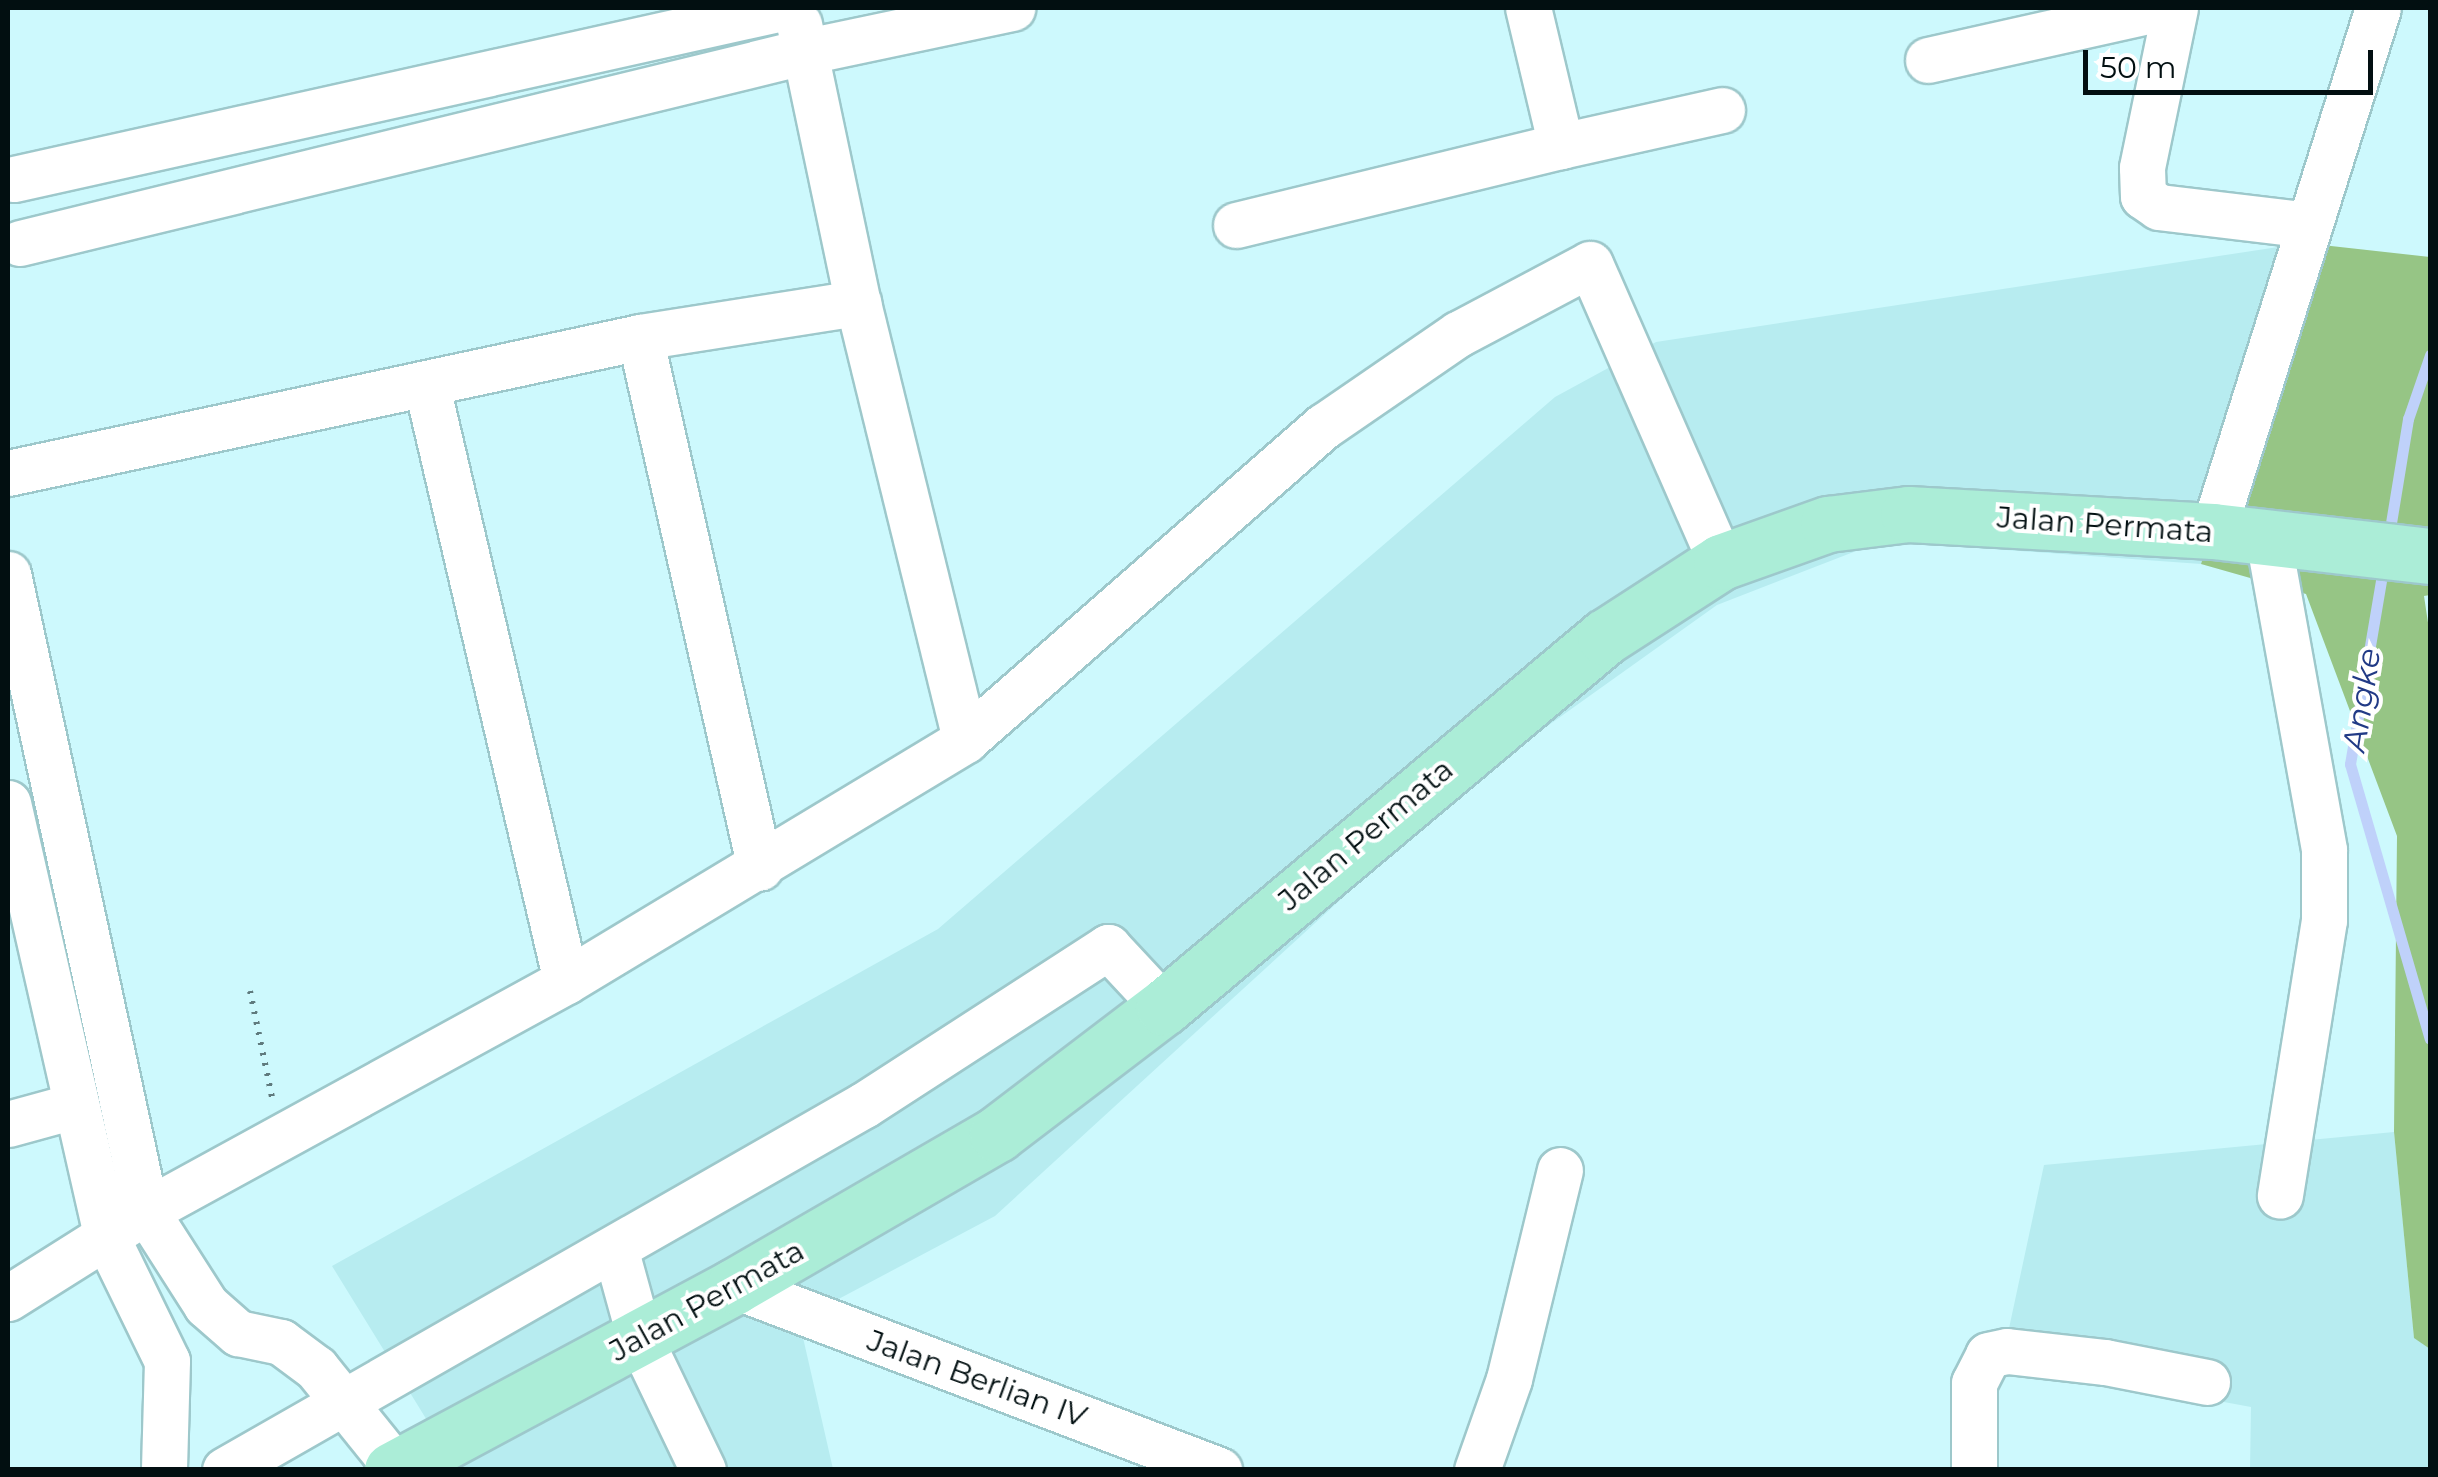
<!DOCTYPE html>
<html>
<head>
<meta charset="utf-8">
<style>
  body { margin:0 }
  #map { position:relative; width:2438px; height:1477px; overflow:hidden; background:#cdf9fd; font-family:Montserrat,sans-serif }
  div>[style] { position:absolute }
  .built>* { inset:0; background:#b7ecf0 }
  .forest>* { inset:0; background:#96c585 }
  .stream>* { height:11px; margin:-5.5px; padding:0 5.5px; transform-origin:5.5px; border-radius:5.5px; background:#bfd1fa }
  .path>* { height:6px; margin-top:-3px; transform-origin:0; background:repeating-linear-gradient(90deg,#5f7a7d 0 2.5px,transparent 0 10.5px) }
  .roads { filter:drop-shadow(2px 0 #9dc8cb) drop-shadow(-2px 0 #9dc8cb) drop-shadow(0 2px #9dc8cb) drop-shadow(0 -2px #9dc8cb) }
  .minor>* { height:45px; margin:-22.5px; padding:0 22.5px; transform-origin:22.5px; border-radius:22.5px; background:#fff }
  .major>* { height:55px; margin:-27.5px; padding:0 27.5px; transform-origin:27.5px; border-radius:27.5px; background:#abedd7 }
  span { translate:-50% -50%; white-space:nowrap; text-align:center; line-height:1.15; -webkit-text-stroke:8px #fff; paint-order:stroke }
  .street-label { font-size:30px; color:#020f11 }
  .water-label { font-size:32px; color:#213a86; font-style:italic }
  .frame { position:absolute; inset:0; border:10px solid #020f11; pointer-events:none }
  .scale { position:absolute; left:2083px; top:50px; width:290px; height:45px; box-sizing:border-box; border:5px solid #020f11; border-top:0; padding-left:12px; font-size:30px; line-height:35px; white-space:nowrap; color:#020f11; -webkit-text-stroke:8px #fff; paint-order:stroke }
</style>
</head>
<body>
<div id="map">
  <div class="built">
    <div style="clip-path:polygon(2304px 243px,2201px 564px,1882px 541px,1717px 605px,1469px 782px,995px 1216px,799px 1320px,833px 1469px,457px 1469px,332px 1266px,938px 929px,1555px 397px,1656px 342px)"></div>
    <div style="clip-path:polygon(2394px 1132px,2414px 1337px,2430px 1349px,2430px 1469px,2250px 1469px,2251px 1407px,2002px 1361px,2044px 1165px)"></div>
  </div>
  <div class="forest">
    <div style="clip-path:polygon(2304px 243px,2430px 257px,2430px 595px,2424px 596px,2430px 636px,2430px 1349px,2414px 1338px,2394px 1132px,2397px 836px,2306px 594px,2201px 564px)"></div>
  </div>
  <div class="stream">
    <div style="left:2389px;top:535px;width:118px;rotate:-80.7deg"></div>
    <div style="left:2408px;top:419px;width:68px;rotate:-71deg"></div>
    <div style="left:2384px;top:563px;width:204px;rotate:99.6deg"></div>
    <div style="left:2350px;top:764px;width:286px;rotate:73.8deg"></div>
  </div>
  <div class="path">
    <div style="left:250px;top:991px;width:108px;rotate:78.3deg"></div>
  </div>
  <div class="roads">
    <div class="minor">
      <div style="left:2175px;top:8px;width:163px;rotate:101.7deg"></div>
      <div style="left:2142px;top:168px;width:28px;rotate:88deg"></div>
      <div style="left:2143px;top:196px;width:19px;rotate:35deg"></div>
      <div style="left:2159px;top:207px;width:151px;rotate:6.8deg"></div>
      <div style="left:799px;top:24px;width:285px;rotate:78.1deg"></div>
      <div style="left:858px;top:303px;width:450px;rotate:76.2deg"></div>
      <div style="left:1928px;top:60px;width:238px;rotate:-12.6deg"></div>
      <div style="left:1561px;top:146px;width:165px;rotate:-12.6deg"></div>
      <div style="left:14px;top:179px;width:787px;rotate:-12.55deg"></div>
      <div style="left:1236px;top:225px;width:334px;rotate:-13.7deg"></div>
      <div style="left:1561px;top:146px;width:142px;rotate:-103.4deg"></div>
      <div style="left:20px;top:243px;width:806px;rotate:-13.71deg"></div>
      <div style="left:803px;top:52px;width:214px;rotate:-11.9deg"></div>
      <div style="left:640px;top:337px;width:544px;rotate:77.27deg"></div>
      <div style="left:427px;top:387px;width:610px;rotate:76.83deg"></div>
      <div style="left:8px;top:473px;width:646px;rotate:-12.14deg"></div>
      <div style="left:640px;top:337px;width:221px;rotate:-8.9deg"></div>
      <div style="left:2213px;top:531px;width:548px;rotate:-72.49deg"></div>
      <div style="left:2268px;top:538px;width:317px;rotate:79.8deg"></div>
      <div style="left:2324px;top:850px;width:70px;rotate:90deg"></div>
      <div style="left:2324px;top:920px;width:279px;rotate:99.1deg"></div>
      <div style="left:8px;top:574px;width:652px;rotate:77.78deg"></div>
      <div style="left:146px;top:1211px;width:112px;rotate:57.4deg"></div>
      <div style="left:206px;top:1305px;width:43px;rotate:41.2deg"></div>
      <div style="left:238px;top:1333px;width:44px;rotate:11.8deg"></div>
      <div style="left:281px;top:1342px;width:44px;rotate:36.6deg"></div>
      <div style="left:316px;top:1368px;width:127px;rotate:51.1deg"></div>
      <div style="left:8px;top:803px;width:444px;rotate:77.2deg"></div>
      <div style="left:106px;top:1236px;width:139px;rotate:64deg"></div>
      <div style="left:167px;top:1361px;width:109px;rotate:91.6deg"></div>
      <div style="left:8px;top:1124px;width:68px;rotate:-15.3deg"></div>
      <div style="left:615px;top:1248px;width:94px;rotate:74.6deg"></div>
      <div style="left:640px;top:1339px;width:145px;rotate:64.3deg"></div>
      <div style="left:735px;top:1286px;width:518px;rotate:20.82deg"></div>
      <div style="left:8px;top:1298px;width:163px;rotate:-32.2deg"></div>
      <div style="left:146px;top:1211px;width:479px;rotate:-28.7deg"></div>
      <div style="left:566px;top:981px;width:466px;rotate:-31.1deg"></div>
      <div style="left:965px;top:740px;width:477px;rotate:-41.2deg"></div>
      <div style="left:1324px;top:426px;width:163px;rotate:-34.5deg"></div>
      <div style="left:1458px;top:334px;width:149px;rotate:-27.9deg"></div>
      <div style="left:1590px;top:264px;width:326px;rotate:66.3deg"></div>
      <div style="left:225px;top:1470px;width:736px;rotate:-29.74deg"></div>
      <div style="left:864px;top:1105px;width:291px;rotate:-32.9deg"></div>
      <div style="left:1108px;top:947px;width:82px;rotate:47deg"></div>
      <div style="left:1477px;top:1470px;width:96px;rotate:-70.6deg"></div>
      <div style="left:1509px;top:1379px;width:215px;rotate:-76.3deg"></div>
      <div style="left:1974px;top:1470px;width:87px;rotate:-90deg"></div>
      <div style="left:1974px;top:1383px;width:31px;rotate:-63deg"></div>
      <div style="left:1988px;top:1355px;width:19px;rotate:-12deg"></div>
      <div style="left:2007px;top:1351px;width:99px;rotate:6.4deg"></div>
      <div style="left:2105px;top:1362px;width:104px;rotate:11.1deg"></div>
    </div>
    <div class="major">
      <div style="left:392px;top:1470px;width:389px;rotate:-28.2deg"></div>
      <div style="left:735px;top:1286px;width:303px;rotate:-30.1deg"></div>
      <div style="left:997px;top:1134px;width:210px;rotate:-37.3deg"></div>
      <div style="left:1164px;top:1007px;width:576px;rotate:-40deg"></div>
      <div style="left:1605px;top:637px;width:138px;rotate:-32.9deg"></div>
      <div style="left:1721px;top:562px;width:114px;rotate:-19.6deg"></div>
      <div style="left:1828px;top:524px;width:81px;rotate:-7.1deg"></div>
      <div style="left:1908px;top:514px;width:305px;rotate:3.2deg"></div>
      <div style="left:2213px;top:531px;width:218px;rotate:6.6deg"></div>
    </div>
  </div>
  <div class="street-label">
    <span style="left:2105px;top:525px;rotate:4deg">Jalan Permata</span>
    <span style="left:1366px;top:835px;rotate:-40deg">Jalan Permata</span>
    <span style="left:707px;top:1301px;rotate:-29deg">Jalan Permata</span>
    <span style="left:977px;top:1379px;rotate:20deg">Jalan Berlian IV</span>
  </div>
  <div class="water-label">
    <span style="left:2362px;top:700px;rotate:-81deg">Angke</span>
  </div>
  <div class="frame"></div>
  <div class="scale">50 m</div>
</div>
</body>
</html>
